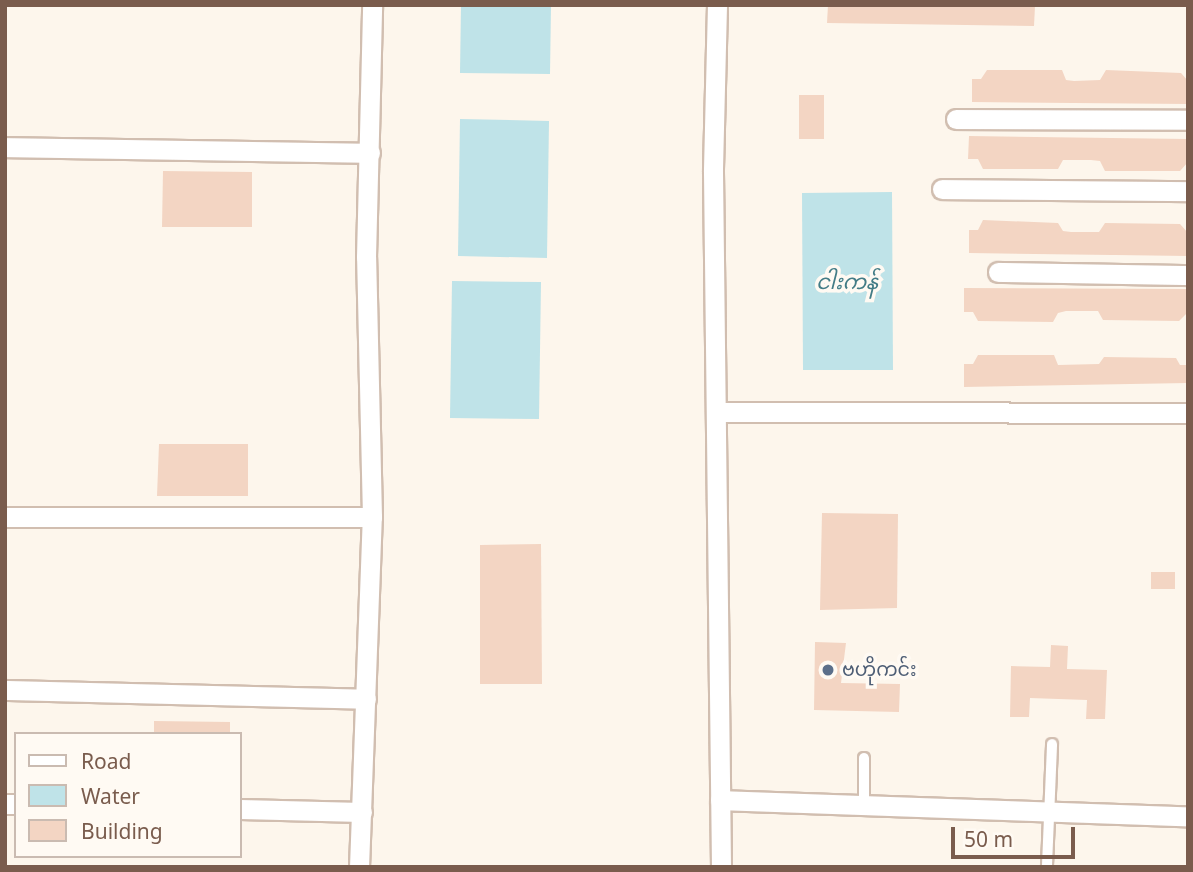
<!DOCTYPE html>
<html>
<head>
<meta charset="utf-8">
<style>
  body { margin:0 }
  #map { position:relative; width:1193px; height:872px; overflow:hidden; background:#fdf6ec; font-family:"Noto Sans","Noto Sans Myanmar",sans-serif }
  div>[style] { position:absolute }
  .water>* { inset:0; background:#bfe3e8 }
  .building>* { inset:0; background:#f3d5c3 }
  .roads { filter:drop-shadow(2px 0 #d1beb0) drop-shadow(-2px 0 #d1beb0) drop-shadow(0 2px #d1beb0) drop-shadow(0 -2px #d1beb0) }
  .service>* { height:10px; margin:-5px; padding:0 5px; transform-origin:5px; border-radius:5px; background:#fff }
  .minor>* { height:19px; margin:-9.5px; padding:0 9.5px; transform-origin:9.5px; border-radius:9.5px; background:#fff }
  .dots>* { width:19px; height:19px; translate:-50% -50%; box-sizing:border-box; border:4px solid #fffaf3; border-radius:50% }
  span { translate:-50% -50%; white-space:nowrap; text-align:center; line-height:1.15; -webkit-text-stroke:7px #fffaf3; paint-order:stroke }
  .service-label { font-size:19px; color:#4e5e75 }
  .left { translate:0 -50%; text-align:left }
  .water-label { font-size:21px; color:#437c86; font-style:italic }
  .frame { position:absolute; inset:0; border:7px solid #7a5c4d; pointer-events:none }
  .legend { position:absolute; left:14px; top:732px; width:228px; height:126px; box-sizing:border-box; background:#fffaf3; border:2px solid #cabbb1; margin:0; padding:9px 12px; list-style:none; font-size:21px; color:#7a5c4d }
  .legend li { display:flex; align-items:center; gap:14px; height:35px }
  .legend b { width:35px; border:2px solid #cabbb1 }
  .scale { position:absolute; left:951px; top:827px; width:124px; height:32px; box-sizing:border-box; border:4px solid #7a5c4d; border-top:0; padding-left:9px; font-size:21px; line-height:24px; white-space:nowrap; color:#7a5c4d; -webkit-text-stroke:5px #fffaf3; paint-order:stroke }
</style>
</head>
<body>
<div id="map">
  <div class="water">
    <div style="clip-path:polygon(461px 5px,551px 5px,550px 74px,460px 73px)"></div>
    <div style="clip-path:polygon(460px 119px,549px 121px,547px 258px,458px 256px)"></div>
    <div style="clip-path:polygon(892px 192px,893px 370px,803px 370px,802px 193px)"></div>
    <div style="clip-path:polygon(452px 281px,541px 282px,539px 419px,450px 418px)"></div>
  </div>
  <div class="building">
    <div style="clip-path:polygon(828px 5px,1035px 6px,1034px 26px,827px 23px)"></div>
    <div style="clip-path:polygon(987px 70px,1062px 70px,1066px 80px,1074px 81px,1100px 80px,1106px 70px,1181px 73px,1188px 81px,1188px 104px,972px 102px,972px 79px,981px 79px)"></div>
    <div style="clip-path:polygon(799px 95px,824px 95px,824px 139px,799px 139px)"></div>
    <div style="clip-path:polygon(969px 136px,1188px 139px,1188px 162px,1180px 171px,1105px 171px,1100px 161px,1091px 160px,1063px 160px,1058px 169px,983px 169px,978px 159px,968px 159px)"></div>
    <div style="clip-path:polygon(163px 171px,252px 172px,252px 227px,162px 227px)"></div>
    <div style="clip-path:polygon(983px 220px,1058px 223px,1063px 231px,1071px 232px,1099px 232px,1105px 223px,1180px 224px,1188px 233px,1188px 256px,969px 253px,969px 230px,978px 230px)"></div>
    <div style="clip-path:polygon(964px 288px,1188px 289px,1188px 312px,1179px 321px,1103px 320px,1098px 311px,1066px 311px,1058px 313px,1053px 322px,978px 321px,973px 312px,964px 312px)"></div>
    <div style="clip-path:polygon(978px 355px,1054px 355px,1058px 365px,1099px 364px,1104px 357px,1176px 358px,1180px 365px,1188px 365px,1188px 383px,964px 387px,964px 364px,973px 364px)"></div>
    <div style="clip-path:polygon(159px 444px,248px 444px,248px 496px,157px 496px)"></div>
    <div style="clip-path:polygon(822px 513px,898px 514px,897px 608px,820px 610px)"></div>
    <div style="clip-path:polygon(541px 544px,542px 684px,480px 684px,480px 545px)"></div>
    <div style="clip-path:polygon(1151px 572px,1175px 572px,1175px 589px,1151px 589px)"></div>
    <div style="clip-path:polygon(815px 642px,846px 643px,841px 683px,900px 684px,899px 712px,814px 710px)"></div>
    <div style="clip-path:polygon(1051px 645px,1068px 646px,1067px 669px,1107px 670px,1105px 719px,1086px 719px,1087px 700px,1030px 698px,1029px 717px,1010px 717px,1011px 666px,1050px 667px)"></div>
    <div style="clip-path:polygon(154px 721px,230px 722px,230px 734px,154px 734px)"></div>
  </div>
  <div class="roads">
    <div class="service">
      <div style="left:864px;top:805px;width:47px;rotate:-90deg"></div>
      <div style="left:1047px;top:865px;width:121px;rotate:-87.6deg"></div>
    </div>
    <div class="minor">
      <div style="left:717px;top:5px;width:167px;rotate:91.4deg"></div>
      <div style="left:713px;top:172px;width:695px;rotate:89.34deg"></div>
      <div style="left:956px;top:119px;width:232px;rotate:0.2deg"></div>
      <div style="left:5px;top:147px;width:365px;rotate:0.9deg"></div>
      <div style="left:942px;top:189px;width:246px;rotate:0.5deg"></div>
      <div style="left:998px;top:272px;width:190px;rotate:0.9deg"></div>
      <div style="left:716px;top:412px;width:472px;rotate:0.1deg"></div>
      <div style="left:5px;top:517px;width:367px"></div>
      <div style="left:5px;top:690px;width:361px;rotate:1.4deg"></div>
      <div style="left:720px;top:800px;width:468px;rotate:2deg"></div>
      <div style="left:5px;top:804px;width:11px"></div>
      <div style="left:240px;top:809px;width:122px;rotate:1.4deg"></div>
      <div style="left:359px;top:867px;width:350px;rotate:-87.9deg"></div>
      <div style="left:372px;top:517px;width:260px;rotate:-91.3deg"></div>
      <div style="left:366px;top:257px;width:252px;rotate:-88.6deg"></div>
    </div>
  </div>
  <div class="dots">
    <div style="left:828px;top:670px;background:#5c6f8a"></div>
  </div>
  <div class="service-label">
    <span class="left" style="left:842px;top:670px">ဗဟိုကင်း</span>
  </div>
  <div class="water-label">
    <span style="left:847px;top:281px">ငါးကန်</span>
  </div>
  <div class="frame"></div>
  <ul class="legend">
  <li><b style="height:9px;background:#fff"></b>Road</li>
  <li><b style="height:19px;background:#bfe3e8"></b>Water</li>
  <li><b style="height:19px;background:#f3d5c3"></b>Building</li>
  </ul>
  <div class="scale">50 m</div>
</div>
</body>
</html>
